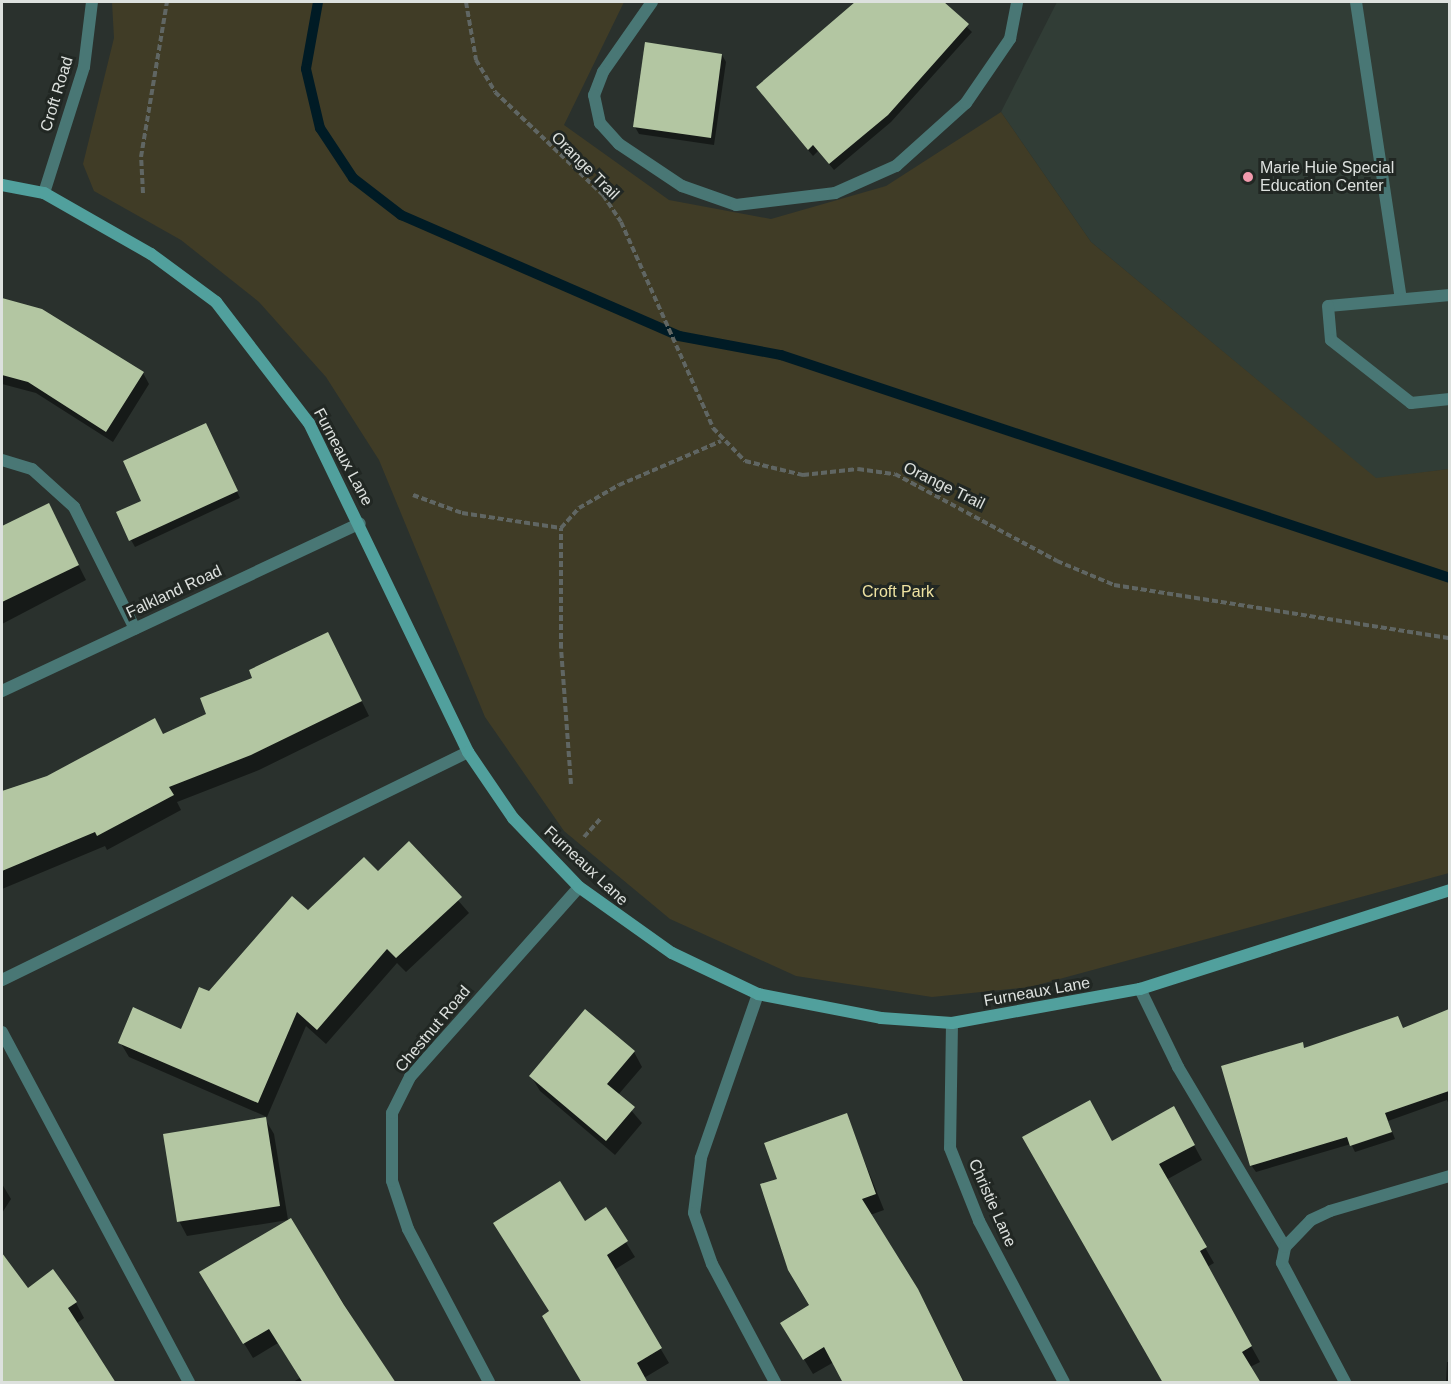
<!DOCTYPE html>
<html>
<head>
<meta charset="utf-8">
<style>
  body { margin:0 }
  #map { position:relative; width:1451px; height:1384px; overflow:hidden; background:#2a312d; font-family:Helvetica,sans-serif }
  div>[style] { position:absolute }
  .built>* { inset:0; background:#313d36 }
  .green>* { inset:0; background:#403c26 }
  .shadow>* { inset:0; background:#0007 }
  .stream>* { height:10px; margin:-5px; padding:0 5px; transform-origin:5px; border-radius:5px; background:#001b25 }
  .building>* { inset:0; background:#b3c6a2 }
  .path>* { height:4px; margin-top:-2px; transform-origin:0; background:repeating-linear-gradient(90deg,#606663 0 6px,transparent 0 9px) }
  .lane>* { height:12px; margin:-6px; padding:0 6px; transform-origin:6px; border-radius:6px; background:#497775 }
  .street>* { height:12px; margin:-6px; padding:0 6px; transform-origin:6px; border-radius:6px; background:#497775 }
  .secondary>* { height:12px; margin:-6px; padding:0 6px; transform-origin:6px; border-radius:6px; background:#51a09d }
  .dots>* { width:16px; height:16px; translate:-50% -50%; box-sizing:border-box; border:3px solid #212723; border-radius:50% }
  span { translate:-50% -50%; white-space:nowrap; text-align:center; line-height:1.15; -webkit-text-stroke:6px #212723; paint-order:stroke }
  .street-label { font-size:16px; color:#dde1de }
  .poi-label { font-size:16px; color:#dde1de }
  .left { translate:0 -50%; text-align:left }
  .park-label { font-size:16px; color:#eee2a1 }
  .frame { position:absolute; inset:0; border:3px solid #dde1de; pointer-events:none }
</style>
</head>
<body>
<div id="map">
  <div class="built">
    <div style="clip-path:polygon(1057px 2px,1449px 2px,1449px 469px,1376px 479px,1091px 242px,1001px 112px)"></div>
  </div>
  <div class="green">
    <div style="clip-path:polygon(112px 2px,624px 2px,564px 125px,669px 200px,771px 219px,886px 186px,1001px 112px,1091px 242px,1376px 478px,1449px 469px,1449px 873px,1030px 987px,932px 997px,796px 976px,670px 919px,564px 831px,485px 717px,379px 460px,326px 377px,259px 302px,181px 240px,94px 191px,83px 164px,114px 38px)"></div>
  </div>
  <div class="shadow">
    <div style="clip-path:polygon(857px 2px,941px 2px,972px 32px,891px 122px,834px 170px,818px 151px,813px 156px,762px 94px)"></div>
    <div style="clip-path:polygon(722px 55px,726px 62px,714px 145px,639px 134px,635px 127px)"></div>
    <div style="clip-path:polygon(2px 299px,42px 310px,143px 373px,149px 384px,113px 442px,36px 393px,2px 384px)"></div>
    <div style="clip-path:polygon(209px 432px,240px 498px,135px 547px,131px 540px,143px 502px)"></div>
    <div style="clip-path:polygon(48px 505px,86px 580px,2px 624px,2px 528px)"></div>
    <div style="clip-path:polygon(336px 649px,369px 716px,259px 770px,177px 802px,181px 810px,107px 850px,105px 846px,2px 889px,2px 794px,163px 736px)"></div>
    <div style="clip-path:polygon(409px 844px,469px 913px,406px 972px,397px 963px,326px 1044px,306px 1026px,267px 1117px,129px 1057px,120px 1042px,182px 1031px,210px 993px,308px 912px,378px 874px)"></div>
    <div style="clip-path:polygon(1450px 1010px,1450px 1107px,1447px 1100px,1388px 1121px,1395px 1139px,1355px 1152px,1351px 1144px,1256px 1172px,1251px 1165px,1302px 1044px,1305px 1049px,1403px 1030px)"></div>
    <div style="clip-path:polygon(634px 1052px,642px 1067px,618px 1095px,642px 1123px,615px 1155px,540px 1091px,531px 1076px)"></div>
    <div style="clip-path:polygon(846px 1115px,884px 1210px,870px 1215px,926px 1306px,964px 1382px,845px 1382px,834px 1362px,813px 1374px,791px 1338px,811px 1305px,779px 1180px)"></div>
    <div style="clip-path:polygon(265px 1119px,274px 1134px,288px 1220px,187px 1236px,179px 1221px)"></div>
    <div style="clip-path:polygon(1182px 1123px,1202px 1160px,1166px 1180px,1214px 1263px,1207px 1267px,1260px 1362px,1250px 1367px,1112px 1143px)"></div>
    <div style="clip-path:polygon(2px 1184px,11px 1199px,2px 1213px)"></div>
    <div style="clip-path:polygon(605px 1209px,635px 1257px,614px 1270px,669px 1363px,644px 1378px,551px 1312px,584px 1223px)"></div>
    <div style="clip-path:polygon(290px 1220px,390px 1376px,394px 1382px,293px 1382px,300px 1378px,278px 1343px,253px 1358px,210px 1288px)"></div>
    <div style="clip-path:polygon(2px 1255px,27px 1290px,76px 1303px,84px 1318px,76px 1324px,114px 1382px,2px 1382px)"></div>
    <div style="clip-path:polygon(1447px 1362px,1450px 1362px,1450px 1382px,1446px 1382px)"></div>
  </div>
  <div class="stream">
    <div style="left:318px;top:2px;width:68px;rotate:100.2deg"></div>
    <div style="left:306px;top:69px;width:61px;rotate:76.7deg"></div>
    <div style="left:320px;top:128px;width:60px;rotate:56.6deg"></div>
    <div style="left:353px;top:178px;width:61px;rotate:37.6deg"></div>
    <div style="left:401px;top:215px;width:303px;rotate:23.5deg"></div>
    <div style="left:679px;top:336px;width:104px;rotate:10.6deg"></div>
    <div style="left:781px;top:355px;width:705px;rotate:18.43deg"></div>
  </div>
  <div class="building">
    <div style="clip-path:polygon(855px 2px,944px 2px,969px 24px,888px 115px,829px 164px,813px 145px,808px 150px,756px 87px)"></div>
    <div style="clip-path:polygon(645px 42px,722px 54px,711px 138px,633px 127px)"></div>
    <div style="clip-path:polygon(2px 298px,42px 309px,144px 372px,106px 432px,28px 382px,2px 375px)"></div>
    <div style="clip-path:polygon(206px 423px,238px 491px,129px 541px,116px 512px,141px 501px,123px 461px)"></div>
    <div style="clip-path:polygon(49px 503px,79px 565px,2px 602px,2px 526px)"></div>
    <div style="clip-path:polygon(328px 632px,362px 701px,251px 755px,169px 787px,174px 795px,97px 836px,95px 832px,2px 871px,2px 791px,47px 776px,155px 718px,163px 734px,206px 714px,200px 698px,252px 678px,249px 670px)"></div>
    <div style="clip-path:polygon(409px 841px,462px 897px,396px 958px,387px 949px,317px 1030px,297px 1012px,258px 1103px,118px 1043px,133px 1007px,181px 1029px,199px 987px,209px 991px,292px 896px,308px 910px,364px 857px,378px 871px)"></div>
    <div style="clip-path:polygon(585px 1009px,635px 1051px,607px 1084px,635px 1107px,606px 1141px,529px 1076px)"></div>
    <div style="clip-path:polygon(1449px 1009px,1449px 1091px,1385px 1113px,1392px 1132px,1350px 1146px,1347px 1137px,1250px 1166px,1221px 1066px,1303px 1042px,1304px 1048px,1398px 1016px,1403px 1028px)"></div>
    <div style="clip-path:polygon(1090px 1100px,1112px 1141px,1174px 1106px,1195px 1145px,1159px 1164px,1207px 1247px,1200px 1251px,1252px 1346px,1242px 1352px,1261px 1383px,1163px 1383px,1022px 1137px)"></div>
    <div style="clip-path:polygon(847px 1113px,876px 1194px,862px 1199px,918px 1289px,964px 1383px,843px 1383px,824px 1347px,803px 1360px,780px 1323px,809px 1305px,788px 1270px,760px 1184px,777px 1179px,764px 1143px)"></div>
    <div style="clip-path:polygon(266px 1117px,280px 1206px,177px 1222px,163px 1134px)"></div>
    <div style="clip-path:polygon(560px 1181px,585px 1221px,606px 1207px,628px 1241px,607px 1255px,662px 1348px,637px 1363px,648px 1383px,582px 1383px,542px 1316px,549px 1311px,493px 1223px)"></div>
    <div style="clip-path:polygon(291px 1218px,344px 1305px,396px 1383px,303px 1383px,269px 1329px,243px 1344px,199px 1272px)"></div>
    <div style="clip-path:polygon(2px 1253px,28px 1288px,53px 1269px,77px 1302px,68px 1308px,116px 1383px,2px 1383px)"></div>
  </div>
  <div class="path">
    <div style="left:466px;top:2px;width:59px;rotate:80.2deg"></div>
    <div style="left:476px;top:60px;width:37px;rotate:59deg"></div>
    <div style="left:495px;top:92px;width:149px;rotate:43.6deg"></div>
    <div style="left:603px;top:195px;width:32px;rotate:56deg"></div>
    <div style="left:621px;top:222px;width:226px;rotate:65.9deg"></div>
    <div style="left:713px;top:428px;width:46px;rotate:45.9deg"></div>
    <div style="left:745px;top:461px;width:60px;rotate:13.6deg"></div>
    <div style="left:803px;top:475px;width:55px;rotate:-6.2deg"></div>
    <div style="left:858px;top:469px;width:37px;rotate:8deg"></div>
    <div style="left:895px;top:474px;width:184px;rotate:28.2deg"></div>
    <div style="left:1057px;top:561px;width:62px;rotate:22.8deg"></div>
    <div style="left:1114px;top:585px;width:340px;rotate:9deg"></div>
    <div style="left:143px;top:193px;width:36px;rotate:-93deg"></div>
    <div style="left:141px;top:157px;width:157px;rotate:-80.5deg"></div>
    <div style="left:413px;top:495px;width:52px;rotate:20.2deg"></div>
    <div style="left:462px;top:513px;width:100px;rotate:8.6deg"></div>
    <div style="left:571px;top:784px;width:136px;rotate:-94.2deg"></div>
    <div style="left:561px;top:648px;width:120px;rotate:-90deg"></div>
    <div style="left:561px;top:528px;width:27px;rotate:-48deg"></div>
    <div style="left:579px;top:508px;width:46px;rotate:-29.9deg"></div>
    <div style="left:619px;top:485px;width:111px;rotate:-23.3deg"></div>
    <div style="left:584px;top:837px;width:24px;rotate:-48deg"></div>
  </div>
  <div class="lane">
    <div style="left:652px;top:2px;width:85px;rotate:125deg"></div>
    <div style="left:603px;top:72px;width:25px;rotate:111deg"></div>
    <div style="left:594px;top:95px;width:29px;rotate:78deg"></div>
    <div style="left:600px;top:123px;width:28px;rotate:48deg"></div>
    <div style="left:619px;top:144px;width:76px;rotate:33.7deg"></div>
    <div style="left:682px;top:186px;width:57px;rotate:19.4deg"></div>
    <div style="left:736px;top:205px;width:100px;rotate:-6.9deg"></div>
    <div style="left:835px;top:193px;width:67px;rotate:-23.9deg"></div>
    <div style="left:896px;top:166px;width:94px;rotate:-42deg"></div>
    <div style="left:966px;top:103px;width:78px;rotate:-55.5deg"></div>
    <div style="left:1010px;top:39px;width:38px;rotate:-79deg"></div>
    <div style="left:1356px;top:2px;width:300px;rotate:81.4deg"></div>
    <div style="left:1450px;top:295px;width:122px;rotate:174.8deg"></div>
    <div style="left:1328px;top:306px;width:34px;rotate:85deg"></div>
    <div style="left:1331px;top:340px;width:102px;rotate:38.2deg"></div>
    <div style="left:1411px;top:403px;width:39px;rotate:-6deg"></div>
    <div style="left:2px;top:460px;width:31px;rotate:17deg"></div>
    <div style="left:32px;top:469px;width:57px;rotate:42.1deg"></div>
    <div style="left:74px;top:507px;width:136px;rotate:63.4deg"></div>
    <div style="left:2px;top:980px;width:519px;rotate:-26.07deg"></div>
    <div style="left:1140px;top:989px;width:87px;rotate:64deg"></div>
    <div style="left:1178px;top:1067px;width:209px;rotate:59.3deg"></div>
    <div style="left:758px;top:994px;width:174px;rotate:109.2deg"></div>
    <div style="left:701px;top:1158px;width:55px;rotate:97.3deg"></div>
    <div style="left:694px;top:1213px;width:54px;rotate:70.6deg"></div>
    <div style="left:712px;top:1264px;width:134px;rotate:61.9deg"></div>
    <div style="left:2px;top:1032px;width:397px;rotate:61.9deg"></div>
    <div style="left:1345px;top:1382px;width:135px;rotate:-117.9deg"></div>
    <div style="left:1282px;top:1263px;width:16px;rotate:-79deg"></div>
    <div style="left:1285px;top:1247px;width:37px;rotate:-46deg"></div>
    <div style="left:1311px;top:1220px;width:21px;rotate:-25deg"></div>
    <div style="left:1330px;top:1211px;width:125px;rotate:-16.3deg"></div>
  </div>
  <div class="street">
    <div style="left:44px;top:193px;width:132px;rotate:-72.4deg"></div>
    <div style="left:84px;top:67px;width:65px;rotate:-83deg"></div>
    <div style="left:2px;top:691px;width:395px;rotate:-25.1deg"></div>
    <div style="left:952px;top:1023px;width:125px;rotate:90.9deg"></div>
    <div style="left:950px;top:1148px;width:79px;rotate:68.3deg"></div>
    <div style="left:979px;top:1221px;width:182px;rotate:62.2deg"></div>
    <div style="left:489px;top:1382px;width:173px;rotate:-117.9deg"></div>
    <div style="left:408px;top:1229px;width:51px;rotate:-108.4deg"></div>
    <div style="left:392px;top:1181px;width:68px;rotate:-90deg"></div>
    <div style="left:392px;top:1113px;width:40px;rotate:-63.4deg"></div>
    <div style="left:410px;top:1077px;width:254px;rotate:-48.3deg"></div>
  </div>
  <div class="secondary">
    <div style="left:2px;top:185px;width:43px;rotate:10.8deg"></div>
    <div style="left:44px;top:193px;width:123px;rotate:29.7deg"></div>
    <div style="left:151px;top:254px;width:81px;rotate:36.4deg"></div>
    <div style="left:216px;top:302px;width:153px;rotate:52.5deg"></div>
    <div style="left:309px;top:423px;width:365px;rotate:64.2deg"></div>
    <div style="left:468px;top:752px;width:80px;rotate:55.7deg"></div>
    <div style="left:513px;top:818px;width:95px;rotate:46.3deg"></div>
    <div style="left:579px;top:887px;width:114px;rotate:35.4deg"></div>
    <div style="left:672px;top:953px;width:95px;rotate:25.5deg"></div>
    <div style="left:758px;top:994px;width:125px;rotate:11deg"></div>
    <div style="left:881px;top:1018px;width:71px;rotate:4deg"></div>
    <div style="left:952px;top:1023px;width:191px;rotate:-10.3deg"></div>
    <div style="left:1140px;top:989px;width:325px;rotate:-17.7deg"></div>
  </div>
  <div class="dots">
    <div style="left:1248px;top:177px;background:#f29aad"></div>
  </div>
  <div class="street-label">
    <span style="left:57px;top:94px;rotate:-73deg">Croft Road</span>
    <span style="left:585px;top:166px;rotate:45deg">Orange Trail</span>
    <span style="left:343px;top:457px;rotate:62deg">Furneaux Lane</span>
    <span style="left:944px;top:486px;rotate:26deg">Orange Trail</span>
    <span style="left:174px;top:592px;rotate:-25deg">Falkland Road</span>
    <span style="left:586px;top:866px;rotate:43deg">Furneaux Lane</span>
    <span style="left:1037px;top:992px;rotate:-10deg">Furneaux Lane</span>
    <span style="left:433px;top:1029px;rotate:-50deg">Chestnut Road</span>
    <span style="left:992px;top:1203px;rotate:66deg">Christie Lane</span>
  </div>
  <div class="poi-label">
    <span class="left" style="left:1260px;top:177px">Marie Huie Special<br>Education Center</span>
  </div>
  <div class="park-label">
    <span style="left:898px;top:592px">Croft Park</span>
  </div>
  <div class="frame"></div>
</div>
</body>
</html>
